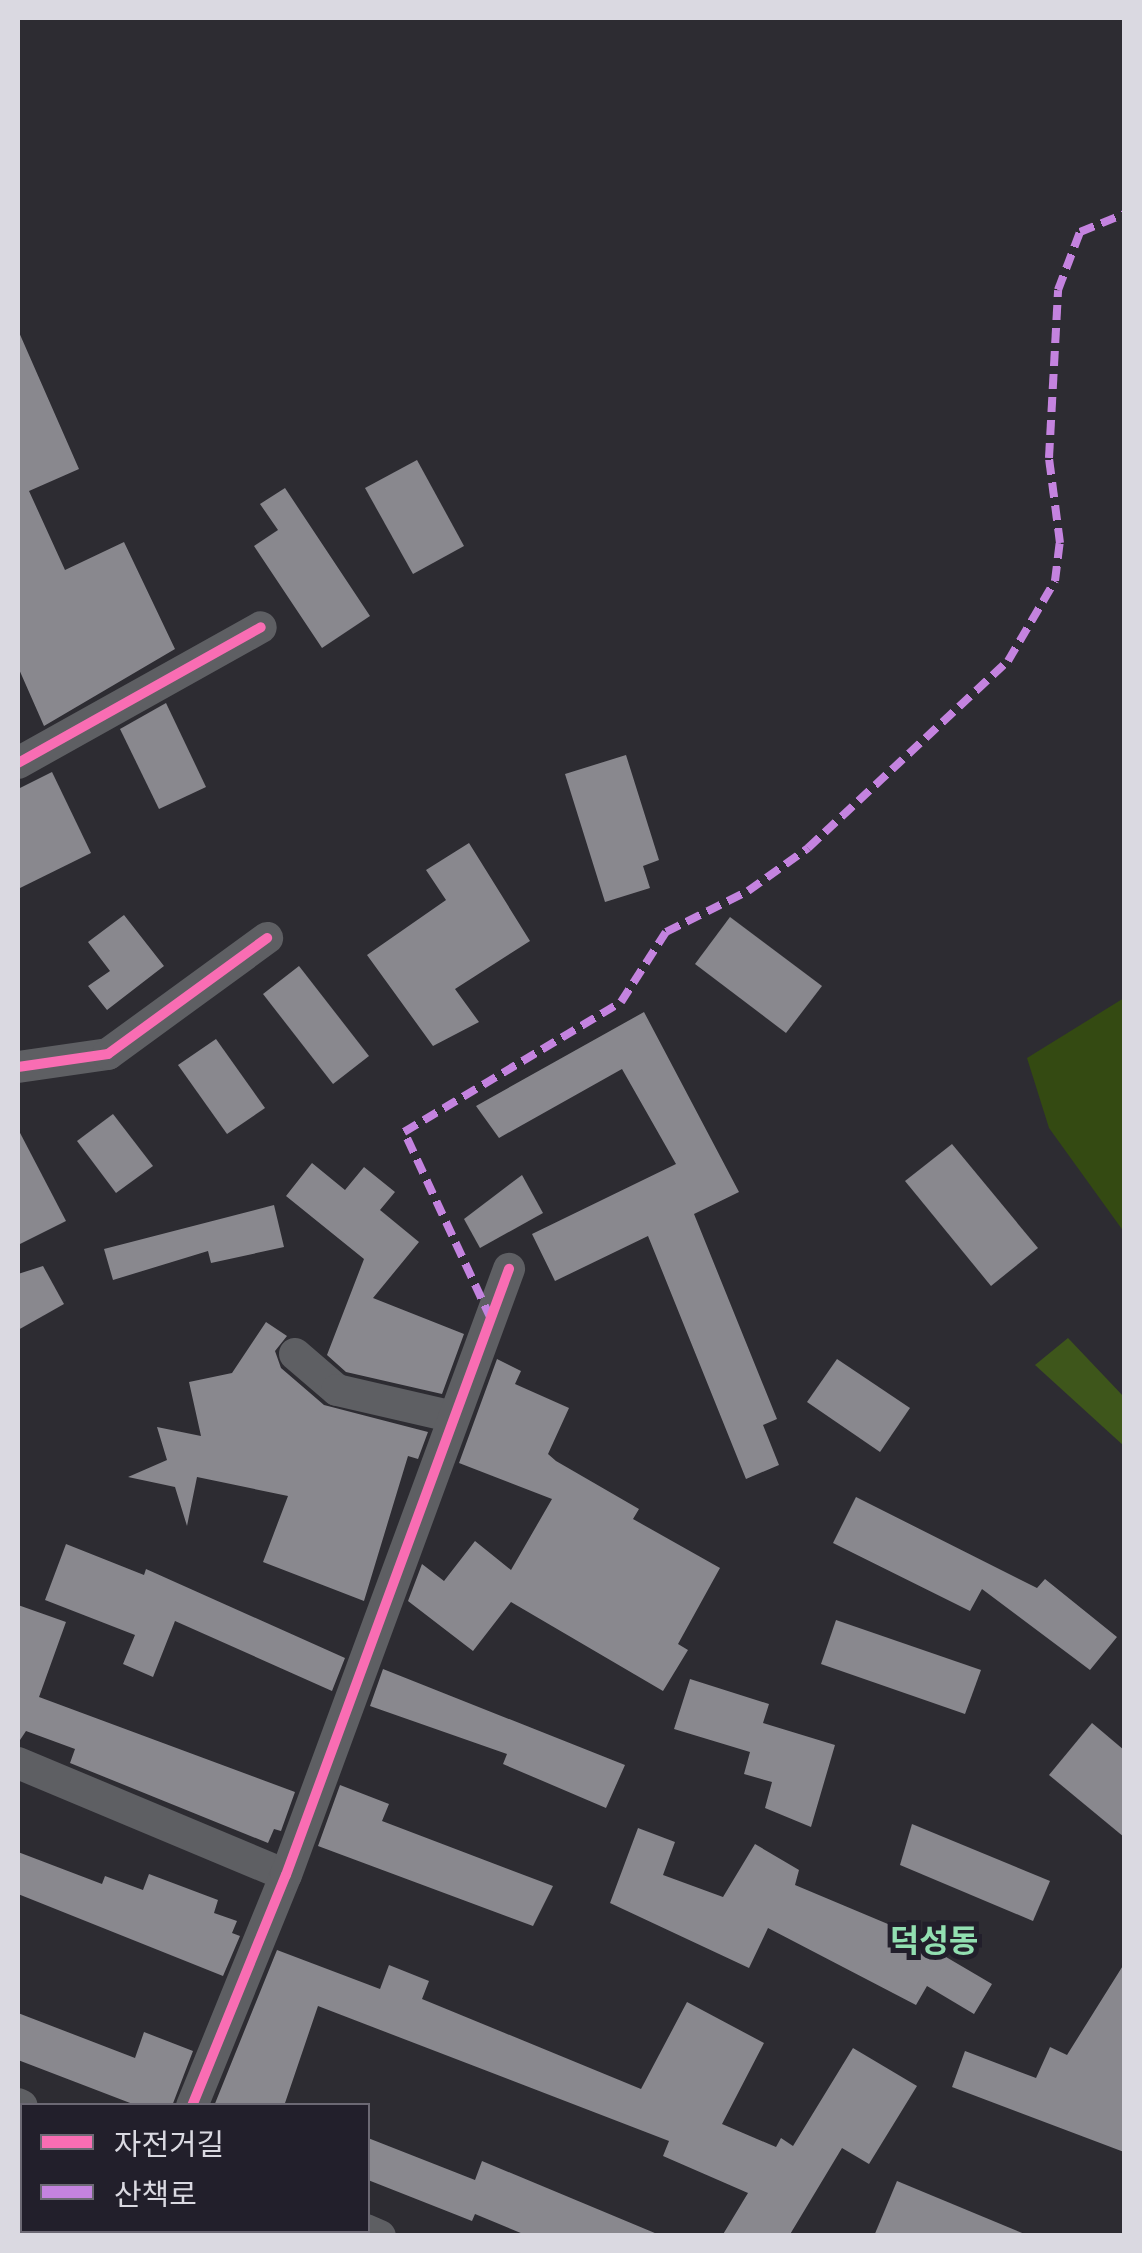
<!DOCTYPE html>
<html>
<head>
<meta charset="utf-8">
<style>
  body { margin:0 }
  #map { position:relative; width:1142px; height:2253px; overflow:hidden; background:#2d2c32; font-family:"Varela Round","Noto Sans KR",sans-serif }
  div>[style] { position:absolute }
  .green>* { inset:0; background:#344a12 }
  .forest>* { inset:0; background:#3e561b }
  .building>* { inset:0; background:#89888e }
  .street>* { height:32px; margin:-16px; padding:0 16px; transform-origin:16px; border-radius:16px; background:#5e5f63 }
  .quiet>* { height:8px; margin-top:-4px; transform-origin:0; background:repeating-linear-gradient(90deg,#c483df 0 15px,transparent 0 23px) }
  .cycleway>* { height:10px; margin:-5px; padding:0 5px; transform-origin:5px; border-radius:5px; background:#f96db3 }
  span { translate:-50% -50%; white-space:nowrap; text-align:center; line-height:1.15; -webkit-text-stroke:10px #221f2b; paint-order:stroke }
  .quarter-label { font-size:32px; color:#92dfb1; font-weight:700 }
  .frame { position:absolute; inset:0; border:20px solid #dad9e1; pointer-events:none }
  .legend { position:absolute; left:20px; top:2103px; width:350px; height:130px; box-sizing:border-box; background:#221f2b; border:2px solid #6c6974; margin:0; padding:12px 18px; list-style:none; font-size:30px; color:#dad9e1 }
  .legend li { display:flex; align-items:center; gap:20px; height:50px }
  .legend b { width:50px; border:2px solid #6c6974 }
</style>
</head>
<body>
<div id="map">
  <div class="green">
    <div style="clip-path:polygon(1124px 998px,1124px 1232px,1049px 1128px,1027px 1058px)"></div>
  </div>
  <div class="forest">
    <div style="clip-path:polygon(1068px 1338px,1124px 1397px,1124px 1446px,1035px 1365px)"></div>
  </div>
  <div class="building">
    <div style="clip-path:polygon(18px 330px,79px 469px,29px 491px,65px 570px,124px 542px,175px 649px,44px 726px,18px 667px)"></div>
    <div style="clip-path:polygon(417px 460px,464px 546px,413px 574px,365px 488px)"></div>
    <div style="clip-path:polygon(285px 488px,370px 616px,322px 648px,254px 546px,278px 530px,260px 504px)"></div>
    <div style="clip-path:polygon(166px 703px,206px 787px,159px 809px,120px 729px)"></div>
    <div style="clip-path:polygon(626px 755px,659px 860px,643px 866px,650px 888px,605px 902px,565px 774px)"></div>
    <div style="clip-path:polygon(52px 772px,91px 853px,18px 889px,18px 789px)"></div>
    <div style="clip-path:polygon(469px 843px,530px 941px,455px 989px,479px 1022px,433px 1046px,367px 955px,446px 900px,426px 870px)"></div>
    <div style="clip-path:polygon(124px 915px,164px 966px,107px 1010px,88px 986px,110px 971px,88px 942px)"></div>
    <div style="clip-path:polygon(730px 917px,822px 986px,786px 1033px,695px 964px)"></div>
    <div style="clip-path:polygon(299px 966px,369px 1056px,333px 1084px,263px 994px)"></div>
    <div style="clip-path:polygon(644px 1012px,739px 1192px,694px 1214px,777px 1419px,763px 1425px,779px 1465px,746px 1479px,648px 1236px,555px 1281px,532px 1234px,676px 1164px,622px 1069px,499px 1138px,476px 1106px)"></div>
    <div style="clip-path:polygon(216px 1039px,265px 1108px,227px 1134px,178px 1065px)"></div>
    <div style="clip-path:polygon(113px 1114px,153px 1166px,116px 1193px,77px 1141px)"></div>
    <div style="clip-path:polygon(18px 1129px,66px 1221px,18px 1245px)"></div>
    <div style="clip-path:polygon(952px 1144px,1038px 1248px,991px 1286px,905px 1181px)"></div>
    <div style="clip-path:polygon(312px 1163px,345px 1190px,364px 1167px,395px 1192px,380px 1210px,419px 1242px,373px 1298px,464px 1334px,442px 1394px,346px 1372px,327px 1355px,364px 1259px,286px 1196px)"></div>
    <div style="clip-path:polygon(522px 1175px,543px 1213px,480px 1248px,464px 1219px)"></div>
    <div style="clip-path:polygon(274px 1205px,284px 1247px,211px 1263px,208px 1251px,113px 1280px,104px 1249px)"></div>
    <div style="clip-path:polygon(43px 1266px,64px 1304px,18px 1330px,18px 1274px)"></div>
    <div style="clip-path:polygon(266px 1322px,287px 1336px,275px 1351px,281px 1368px,324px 1405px,428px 1432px,418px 1459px,408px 1456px,364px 1601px,263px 1562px,288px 1496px,197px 1477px,187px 1526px,175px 1487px,128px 1477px,167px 1460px,157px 1427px,201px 1436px,189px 1382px,232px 1373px)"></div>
    <div style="clip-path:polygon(497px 1359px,521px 1371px,515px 1384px,569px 1408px,548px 1454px,556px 1461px,639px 1509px,633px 1519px,720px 1568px,678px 1644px,688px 1650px,663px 1691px,511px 1602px,473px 1651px,408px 1601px,422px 1564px,444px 1581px,475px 1541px,511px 1570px,552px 1499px,459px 1463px)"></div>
    <div style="clip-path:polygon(837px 1359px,910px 1408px,880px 1452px,807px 1402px)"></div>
    <div style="clip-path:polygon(856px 1497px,1037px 1588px,1045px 1579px,1117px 1637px,1090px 1670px,982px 1589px,970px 1611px,833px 1543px)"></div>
    <div style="clip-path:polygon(66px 1544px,144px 1575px,146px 1569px,345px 1658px,332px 1691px,175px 1621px,153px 1677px,123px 1664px,135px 1635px,45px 1600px)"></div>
    <div style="clip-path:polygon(18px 1605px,66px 1622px,39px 1697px,295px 1792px,281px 1831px,274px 1829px,268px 1843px,70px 1763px,75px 1749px,26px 1731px,18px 1743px)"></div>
    <div style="clip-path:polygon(836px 1620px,981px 1670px,965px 1714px,821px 1664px)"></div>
    <div style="clip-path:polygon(383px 1669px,625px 1765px,606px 1808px,503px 1764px,507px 1754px,370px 1706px)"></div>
    <div style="clip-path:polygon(690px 1679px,769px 1704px,763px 1723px,835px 1745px,811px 1827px,765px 1808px,772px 1782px,744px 1774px,750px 1752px,674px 1729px)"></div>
    <div style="clip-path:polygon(1092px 1723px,1124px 1750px,1124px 1837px,1049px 1775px)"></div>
    <div style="clip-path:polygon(340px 1785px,389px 1804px,382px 1821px,553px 1886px,533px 1926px,318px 1846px)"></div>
    <div style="clip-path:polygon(912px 1824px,1050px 1881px,1033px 1921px,900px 1865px)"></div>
    <div style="clip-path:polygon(638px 1828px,675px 1842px,663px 1875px,723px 1897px,755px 1844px,799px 1870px,795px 1885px,895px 1927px,992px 1984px,974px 2014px,927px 1986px,916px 2005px,768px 1928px,749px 1968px,610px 1903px)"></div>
    <div style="clip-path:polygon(18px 1852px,102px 1884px,105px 1876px,143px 1890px,149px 1874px,218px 1900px,214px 1913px,237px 1921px,232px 1933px,240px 1936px,223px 1976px,18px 1894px)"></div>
    <div style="clip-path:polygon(277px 1950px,380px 1989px,389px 1965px,429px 1981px,422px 1999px,641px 2089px,687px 2002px,764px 2043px,722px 2124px,776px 2147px,781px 2138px,793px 2146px,853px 2048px,917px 2086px,869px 2164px,842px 2148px,789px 2236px,722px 2236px,748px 2193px,663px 2156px,669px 2141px,318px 2006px,284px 2106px,214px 2106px)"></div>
    <div style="clip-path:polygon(1124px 1964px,1124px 2152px,952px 2087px,965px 2051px,1036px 2078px,1050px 2047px,1067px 2055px)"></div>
    <div style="clip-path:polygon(18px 2013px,135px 2058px,144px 2032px,193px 2051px,172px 2106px,138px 2106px,18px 2060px)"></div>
    <div style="clip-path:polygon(368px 2138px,475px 2180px,482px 2161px,662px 2236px,528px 2236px,475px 2214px,472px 2221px,368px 2180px)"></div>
    <div style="clip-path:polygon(897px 2181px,1027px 2235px,1027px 2236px,874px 2236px)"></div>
  </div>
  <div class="street">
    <div style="left:18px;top:763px;width:278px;rotate:-29.2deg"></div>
    <div style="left:18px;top:1067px;width:91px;rotate:-8.2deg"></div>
    <div style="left:108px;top:1054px;width:197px;rotate:-36.1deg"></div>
    <div style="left:295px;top:1354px;width:55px;rotate:40.6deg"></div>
    <div style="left:337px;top:1390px;width:120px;rotate:13deg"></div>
    <div style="left:18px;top:1763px;width:290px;rotate:22.7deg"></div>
    <div style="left:18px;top:2104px;width:4px;rotate:27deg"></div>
    <div style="left:192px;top:2106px;width:249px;rotate:-67.9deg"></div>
    <div style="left:286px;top:1875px;width:646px;rotate:-69.8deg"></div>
    <div style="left:366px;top:2230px;width:15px;rotate:23deg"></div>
    <div style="left:142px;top:2236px;width:6px;rotate:-72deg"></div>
  </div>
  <div class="quiet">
    <div style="left:491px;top:1319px;width:206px;rotate:-114.9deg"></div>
    <div style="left:404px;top:1132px;width:253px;rotate:-30.9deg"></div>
    <div style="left:621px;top:1002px;width:83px;rotate:-57.3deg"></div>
    <div style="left:666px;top:932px;width:92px;rotate:-26.6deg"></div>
    <div style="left:748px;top:891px;width:74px;rotate:-35.6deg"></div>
    <div style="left:808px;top:848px;width:274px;rotate:-43.1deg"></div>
    <div style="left:1008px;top:661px;width:93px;rotate:-59.6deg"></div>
    <div style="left:1055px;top:581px;width:38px;rotate:-83deg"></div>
    <div style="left:1060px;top:543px;width:86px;rotate:-97.4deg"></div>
    <div style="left:1049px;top:458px;width:168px;rotate:-86.9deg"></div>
    <div style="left:1058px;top:290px;width:62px;rotate:-69.2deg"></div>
    <div style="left:1080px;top:232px;width:48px;rotate:-22.2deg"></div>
  </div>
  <div class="cycleway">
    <div style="left:18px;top:763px;width:278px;rotate:-29.2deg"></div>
    <div style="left:18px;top:1067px;width:91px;rotate:-8.2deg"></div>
    <div style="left:108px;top:1054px;width:197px;rotate:-36.1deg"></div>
    <div style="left:192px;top:2106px;width:249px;rotate:-67.9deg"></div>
    <div style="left:286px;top:1875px;width:646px;rotate:-69.8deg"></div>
  </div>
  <div class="quarter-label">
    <span style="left:934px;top:1942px">덕성동</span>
  </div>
  <div class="frame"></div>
  <ul class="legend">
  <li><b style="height:12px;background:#f96db3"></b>자전거길</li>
  <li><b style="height:12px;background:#c483df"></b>산책로</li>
  </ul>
</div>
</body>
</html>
